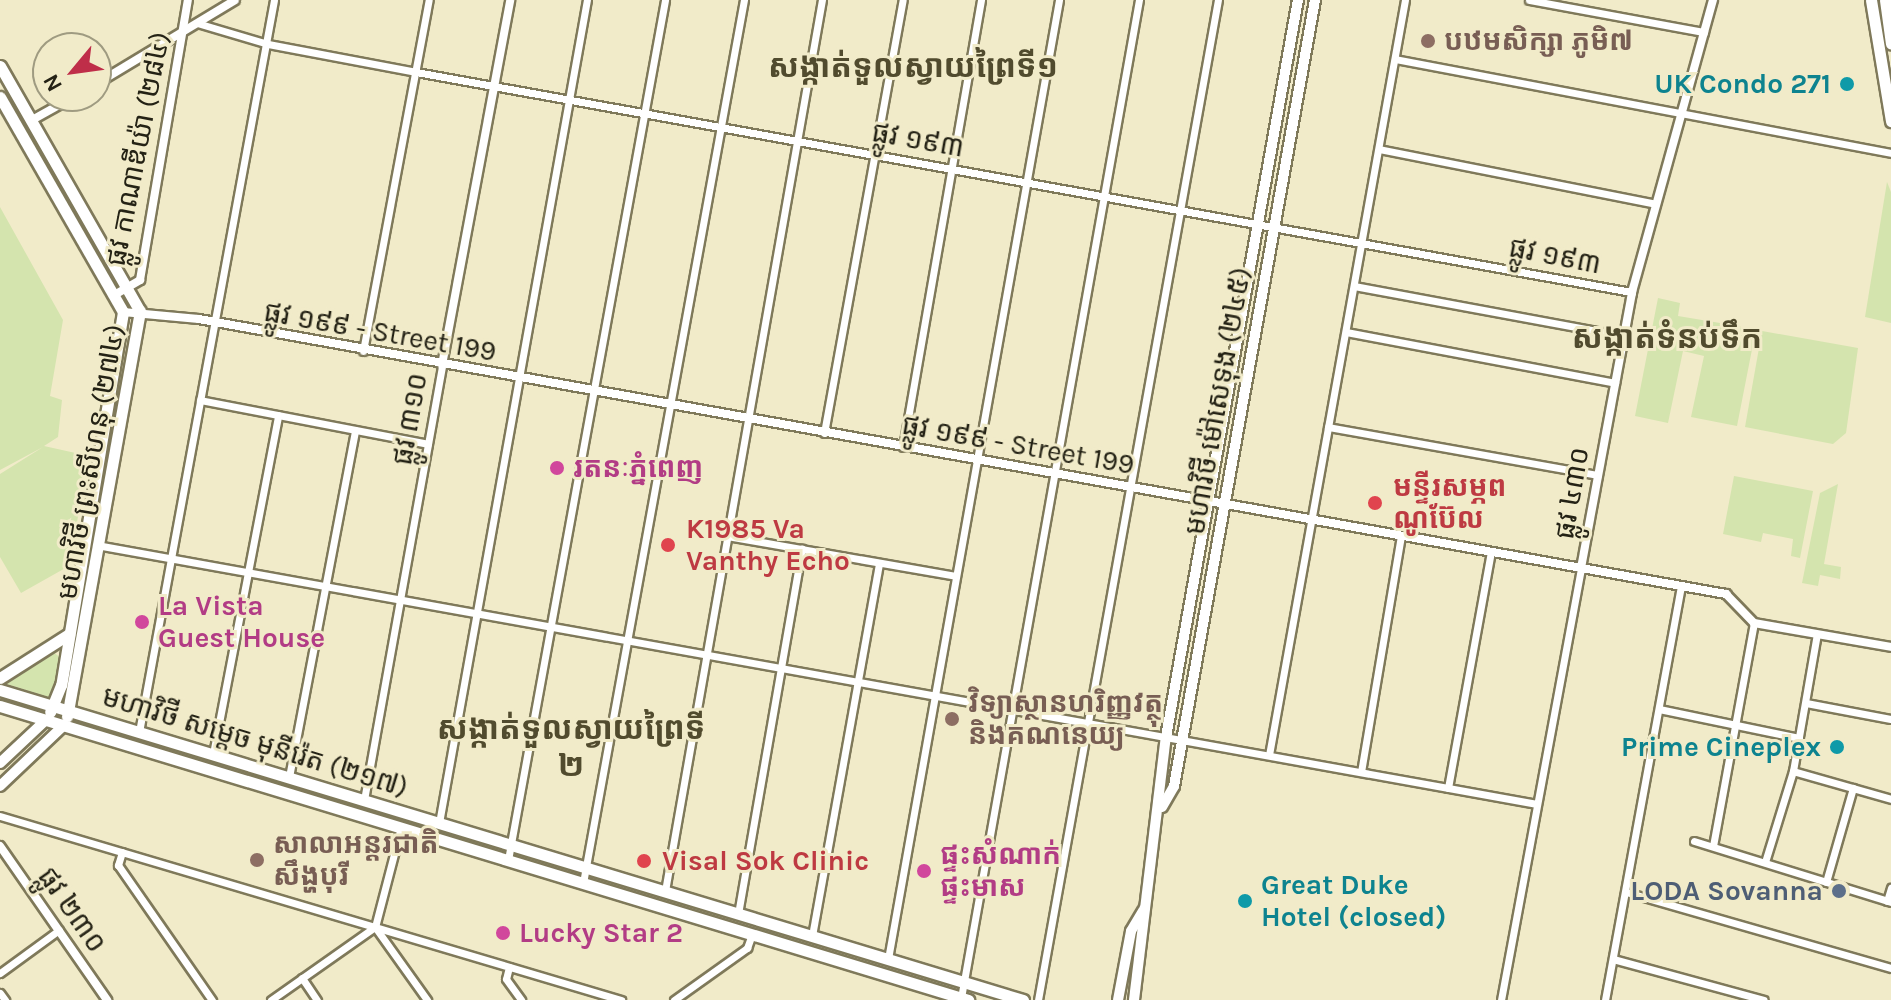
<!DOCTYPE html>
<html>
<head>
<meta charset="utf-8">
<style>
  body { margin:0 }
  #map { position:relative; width:1891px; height:1000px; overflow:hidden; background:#f1ebc9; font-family:Karla,"Noto Sans Khmer",sans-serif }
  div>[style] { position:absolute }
  .green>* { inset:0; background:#d4e4ae }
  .roads { filter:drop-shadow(2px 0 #7f795a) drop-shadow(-2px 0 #7f795a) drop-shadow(0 2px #7f795a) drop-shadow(0 -2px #7f795a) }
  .minor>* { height:7px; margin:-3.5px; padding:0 3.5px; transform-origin:3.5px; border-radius:3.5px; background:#fff }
  .tertiary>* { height:8px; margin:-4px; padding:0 4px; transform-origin:4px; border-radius:4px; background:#fff }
  .secondary>* { height:10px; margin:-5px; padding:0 5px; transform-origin:5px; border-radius:5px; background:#fff }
  .primary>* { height:11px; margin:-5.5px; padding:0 5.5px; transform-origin:5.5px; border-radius:5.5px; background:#fff }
  .dots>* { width:22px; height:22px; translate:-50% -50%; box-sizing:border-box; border:4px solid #f1ebc9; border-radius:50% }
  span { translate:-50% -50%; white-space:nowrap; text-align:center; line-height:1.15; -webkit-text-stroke:6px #f1ebc9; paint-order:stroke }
  .education-label { font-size:28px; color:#785e54; font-weight:700 }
  .left { translate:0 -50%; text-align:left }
  .culture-label { font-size:28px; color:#0d838f; font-weight:700 }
  .right { translate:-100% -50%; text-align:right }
  .street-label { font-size:28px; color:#242215 }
  .hotel-label { font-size:28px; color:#b23c85; font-weight:700 }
  .health-label { font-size:28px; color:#be3a42; font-weight:700 }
  .service-label { font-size:28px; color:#4e5e75; font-weight:700 }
  .quarter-label { font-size:32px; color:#514b2e; font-weight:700 }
  .north { position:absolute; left:32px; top:32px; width:80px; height:80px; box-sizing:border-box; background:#f1ebc9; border:2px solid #9f9b81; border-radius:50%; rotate:241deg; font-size:22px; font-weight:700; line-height:32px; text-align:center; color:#242215 }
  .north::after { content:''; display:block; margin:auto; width:28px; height:36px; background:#bf2e49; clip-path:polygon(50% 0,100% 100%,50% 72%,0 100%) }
</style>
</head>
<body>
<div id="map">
  <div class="green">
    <div style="clip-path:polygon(1887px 182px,1891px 192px,1891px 323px,1865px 317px)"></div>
    <div style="clip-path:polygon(0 207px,63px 320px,50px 396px,62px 400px,58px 437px,44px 446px,89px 456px,69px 566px,21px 593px,0 557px,0 474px,43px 447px,0 470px)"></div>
    <div style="clip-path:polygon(1658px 298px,1680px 303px,1678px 316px,1756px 329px,1737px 426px,1691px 417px,1704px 356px,1683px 351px,1668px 423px,1635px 416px)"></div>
    <div style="clip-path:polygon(1762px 331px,1858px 348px,1846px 433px,1833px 444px,1745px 427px)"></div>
    <div style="clip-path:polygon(1734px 476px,1813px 491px,1800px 558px,1791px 556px,1793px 539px,1763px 533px,1761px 542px,1723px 534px)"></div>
    <div style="clip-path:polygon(1838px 484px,1824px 564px,1841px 567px,1840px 579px,1820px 575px,1818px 586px,1802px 583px,1820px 493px)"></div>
    <div style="clip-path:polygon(53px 652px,61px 658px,51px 698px,6px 684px)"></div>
  </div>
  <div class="roads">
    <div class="minor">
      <div style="left:1529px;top:0;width:178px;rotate:10.4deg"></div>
      <div style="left:197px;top:23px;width:74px;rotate:16.5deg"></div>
      <div style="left:268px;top:44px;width:151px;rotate:10.7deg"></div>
      <div style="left:416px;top:72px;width:1236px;rotate:10.26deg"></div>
      <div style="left:1395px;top:59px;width:505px;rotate:10.73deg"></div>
      <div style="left:1379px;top:149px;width:282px;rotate:11.2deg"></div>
      <div style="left:1354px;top:286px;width:274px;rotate:10.5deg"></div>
      <div style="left:1346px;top:332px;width:274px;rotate:10.7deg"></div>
      <div style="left:363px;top:351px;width:357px;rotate:-79.4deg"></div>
      <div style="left:200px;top:400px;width:232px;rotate:10.9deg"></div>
      <div style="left:1328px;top:427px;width:274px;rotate:10.1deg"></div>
      <div style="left:824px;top:433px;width:440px;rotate:-79.7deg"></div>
      <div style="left:903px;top:447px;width:454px;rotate:-80.1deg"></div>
      <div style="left:727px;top:536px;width:232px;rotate:9.9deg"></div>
      <div style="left:102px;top:546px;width:1458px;rotate:10.19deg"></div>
      <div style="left:1806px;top:703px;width:86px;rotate:10.7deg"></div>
      <div style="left:1659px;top:709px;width:143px;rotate:11.7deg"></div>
      <div style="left:139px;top:732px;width:744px;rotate:-79.55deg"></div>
      <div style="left:213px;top:754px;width:345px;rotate:-79.1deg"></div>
      <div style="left:1269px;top:755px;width:767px;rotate:-79.79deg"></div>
      <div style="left:1793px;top:771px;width:102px;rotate:15.9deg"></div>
      <div style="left:1361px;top:772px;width:239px;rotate:-80.4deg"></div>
      <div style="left:289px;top:777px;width:353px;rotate:-79.2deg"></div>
      <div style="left:1448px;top:788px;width:240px;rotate:-79.7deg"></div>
      <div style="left:364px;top:800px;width:442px;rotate:-79.8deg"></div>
      <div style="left:0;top:816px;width:648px;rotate:16.5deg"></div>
      <div style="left:439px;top:823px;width:836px;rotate:-79.81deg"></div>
      <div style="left:1694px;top:841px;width:206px;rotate:17.2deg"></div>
      <div style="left:1713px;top:846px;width:227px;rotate:-79.6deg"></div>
      <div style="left:122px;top:852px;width:14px;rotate:107deg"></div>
      <div style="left:118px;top:865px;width:165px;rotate:55.2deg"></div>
      <div style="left:508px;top:860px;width:874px;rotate:-79.65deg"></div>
      <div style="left:1765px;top:862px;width:95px;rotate:-72.9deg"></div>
      <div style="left:1793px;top:771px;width:139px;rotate:-80.1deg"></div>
      <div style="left:1826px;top:882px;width:98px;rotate:-74deg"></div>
      <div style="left:583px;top:883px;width:898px;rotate:-79.67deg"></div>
      <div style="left:665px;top:891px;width:905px;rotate:-80.01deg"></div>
      <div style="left:1626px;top:892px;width:276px;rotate:16deg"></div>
      <div style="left:1887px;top:901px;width:14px;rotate:-73deg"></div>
      <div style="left:738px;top:914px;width:371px;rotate:-80.1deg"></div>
      <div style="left:375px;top:927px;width:90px;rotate:54.5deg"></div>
      <div style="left:812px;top:936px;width:379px;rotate:-79.8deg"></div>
      <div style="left:888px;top:959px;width:974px;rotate:-79.89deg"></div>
      <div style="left:1613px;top:959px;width:156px;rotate:15.2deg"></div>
      <div style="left:509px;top:967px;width:12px;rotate:104deg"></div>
      <div style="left:506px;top:979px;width:26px;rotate:54deg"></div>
      <div style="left:0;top:973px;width:73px;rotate:-36.1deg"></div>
      <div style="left:302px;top:978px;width:27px;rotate:56deg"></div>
      <div style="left:0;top:993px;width:9px;rotate:54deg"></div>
      <div style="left:961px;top:998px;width:1014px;rotate:-79.89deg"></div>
      <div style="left:271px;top:1000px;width:127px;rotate:-35.1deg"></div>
      <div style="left:375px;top:927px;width:103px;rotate:-75.4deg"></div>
      <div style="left:674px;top:1000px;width:90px;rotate:-35.5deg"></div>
      <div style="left:747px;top:948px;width:15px;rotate:-70deg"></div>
      <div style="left:1038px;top:1000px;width:1016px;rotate:-79.8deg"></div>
      <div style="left:1501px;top:1000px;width:439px;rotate:-79.5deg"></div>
      <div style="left:1605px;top:1000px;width:421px;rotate:-79.6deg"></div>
    </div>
    <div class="tertiary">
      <div style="left:96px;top:84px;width:162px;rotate:-31.1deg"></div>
      <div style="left:32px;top:120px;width:49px;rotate:-29.2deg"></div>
      <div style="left:116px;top:294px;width:28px;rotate:-30deg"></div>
      <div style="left:140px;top:280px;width:284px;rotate:-80.3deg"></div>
      <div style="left:123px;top:312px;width:76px;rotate:5.3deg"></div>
      <div style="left:199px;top:319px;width:1552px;rotate:10.21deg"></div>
      <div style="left:1726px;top:594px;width:40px;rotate:46deg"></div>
      <div style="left:1754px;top:623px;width:139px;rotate:9.9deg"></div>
      <div style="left:442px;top:365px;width:371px;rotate:-79.4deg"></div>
      <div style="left:1581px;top:568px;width:281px;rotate:-79.5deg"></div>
      <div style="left:1632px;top:292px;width:303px;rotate:-74.5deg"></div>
      <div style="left:0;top:846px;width:188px;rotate:55.2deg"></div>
    </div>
    <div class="secondary">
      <div style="left:0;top:763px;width:63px;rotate:-43.1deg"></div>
      <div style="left:0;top:786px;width:88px;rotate:-43.6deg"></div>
      <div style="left:1162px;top:807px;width:24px;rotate:-60deg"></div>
      <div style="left:1174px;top:786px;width:799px;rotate:-79.83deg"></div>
      <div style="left:1118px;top:1000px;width:70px;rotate:-79.3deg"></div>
      <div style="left:1131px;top:931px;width:26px;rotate:-59deg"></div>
      <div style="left:1134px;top:1000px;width:265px;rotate:-83.1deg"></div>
      <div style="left:1166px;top:737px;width:749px;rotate:-79.85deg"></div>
    </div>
    <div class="primary">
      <div style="left:1871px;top:0;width:123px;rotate:80.6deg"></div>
      <div style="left:1885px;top:0;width:44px;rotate:82.2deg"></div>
      <div style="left:0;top:66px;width:282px;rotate:60.3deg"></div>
      <div style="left:140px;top:311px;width:412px;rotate:100.2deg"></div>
      <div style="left:0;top:97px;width:248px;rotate:60.2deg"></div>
      <div style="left:123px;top:312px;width:378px;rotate:99.4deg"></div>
      <div style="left:61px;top:685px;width:29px;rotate:112deg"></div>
      <div style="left:0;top:678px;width:82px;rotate:-32.5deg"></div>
      <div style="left:0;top:690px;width:1069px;rotate:16.86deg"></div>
      <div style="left:0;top:706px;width:1012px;rotate:16.89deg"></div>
    </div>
  </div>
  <div class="dots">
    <div style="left:1428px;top:41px;background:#8d6e63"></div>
    <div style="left:1847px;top:84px;background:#0f9aa8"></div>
    <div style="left:557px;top:468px;background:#d1479c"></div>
    <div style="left:1375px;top:503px;background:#e0444e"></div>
    <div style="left:668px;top:545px;background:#e0444e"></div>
    <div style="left:142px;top:622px;background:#d1479c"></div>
    <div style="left:952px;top:719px;background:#8d6e63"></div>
    <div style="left:1837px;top:747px;background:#0f9aa8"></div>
    <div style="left:257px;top:860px;background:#8d6e63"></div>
    <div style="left:644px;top:861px;background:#e0444e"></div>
    <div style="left:924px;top:871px;background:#d1479c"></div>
    <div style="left:1839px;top:891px;background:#5c6f8a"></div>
    <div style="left:1245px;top:901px;background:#0f9aa8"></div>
    <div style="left:503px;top:933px;background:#d1479c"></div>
  </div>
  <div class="education-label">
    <span class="left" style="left:1444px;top:41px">បឋមសិក្សា ភូមិ៧</span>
    <span class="left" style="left:968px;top:719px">វិទ្យាស្ថានហរិញ្ញវត្ថុ<br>និងគណនេយ្យ</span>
    <span class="left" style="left:273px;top:860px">សាលាអន្តរជាតិ<br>សឹង្ហបុរី</span>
  </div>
  <div class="culture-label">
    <span class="right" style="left:1831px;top:84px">UK Condo 271</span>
    <span class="right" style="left:1821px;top:747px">Prime Cineplex</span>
    <span class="left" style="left:1261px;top:901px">Great Duke<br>Hotel (closed)</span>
  </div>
  <div class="street-label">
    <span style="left:918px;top:140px;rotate:10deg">ផ្លូវ ១៩៣</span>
    <span style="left:138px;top:149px;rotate:-79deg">ផ្លូវ កាណាឌីយ៉ា (២៨៤)</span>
    <span style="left:1555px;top:256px;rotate:11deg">ផ្លូវ ១៩៣</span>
    <span style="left:380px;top:332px;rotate:10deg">ផ្លូវ ១៩៩ - Street 199</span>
    <span style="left:1218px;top:401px;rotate:-80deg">មហាវិថី ម៉ៅសេទុង (២៤៥)</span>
    <span style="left:410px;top:419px;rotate:-80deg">ផ្លូវ ៣១០</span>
    <span style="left:1018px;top:445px;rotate:10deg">ផ្លូវ ១៩៩ - Street 199</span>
    <span style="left:91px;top:462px;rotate:-80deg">មហាវិថី ព្រះសីហនុ (២៧៤)</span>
    <span style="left:1572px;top:493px;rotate:-80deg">ផ្លូវ ៤៣០</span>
    <span style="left:255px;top:742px;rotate:17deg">មហាវិថី សម្តេច មុនីរ៉េត (២១៧)</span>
    <span style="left:72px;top:910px;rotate:55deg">ផ្លូវ ២៣០</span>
  </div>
  <div class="hotel-label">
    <span class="left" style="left:573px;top:468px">រតនៈភ្នំពេញ</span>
    <span class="left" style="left:158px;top:622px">La Vista<br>Guest House</span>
    <span class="left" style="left:940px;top:871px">ផ្ទះសំណាក់<br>ផ្ទះមាស</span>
    <span class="left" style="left:519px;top:933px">Lucky Star 2</span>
  </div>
  <div class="health-label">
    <span class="left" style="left:1393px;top:503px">មន្ទីរសម្ភព<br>ណូប៊ែល</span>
    <span class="left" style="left:686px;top:545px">K1985 Va<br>Vanthy Echo</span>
    <span class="left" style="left:662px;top:861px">Visal Sok Clinic</span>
  </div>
  <div class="service-label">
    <span class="right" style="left:1823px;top:891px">LODA Sovanna</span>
  </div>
  <div class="quarter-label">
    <span style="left:913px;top:67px">សង្កាត់ទួលស្វាយព្រៃទី១</span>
    <span style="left:1667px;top:338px">សង្កាត់ទំនប់ទឹក</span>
    <span style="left:571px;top:748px">សង្កាត់ទួលស្វាយព្រៃទី<br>២</span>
  </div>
  <div class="north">N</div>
</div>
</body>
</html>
